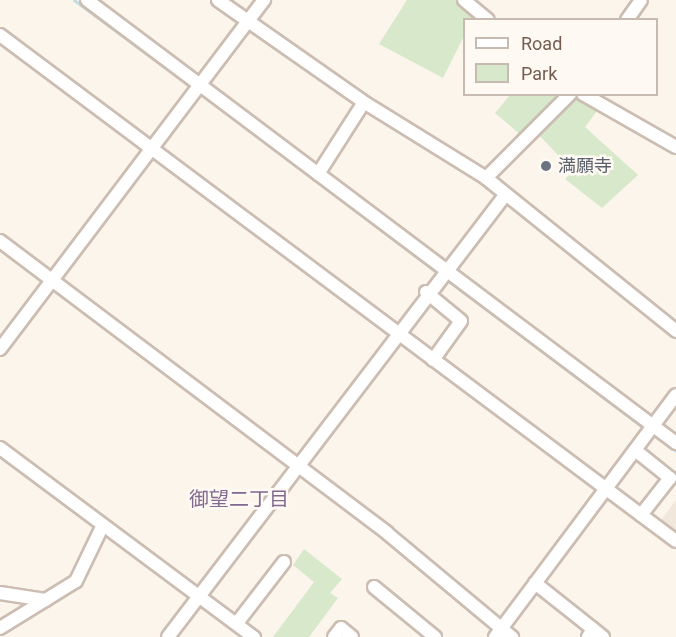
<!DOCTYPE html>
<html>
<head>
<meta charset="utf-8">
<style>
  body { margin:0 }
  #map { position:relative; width:676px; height:637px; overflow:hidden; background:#fbf5ec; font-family:Roboto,"Noto Sans JP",sans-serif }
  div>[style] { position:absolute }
  .residential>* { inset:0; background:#f2e7db }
  .green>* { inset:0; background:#d7e8cb }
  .stream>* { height:3px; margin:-1.5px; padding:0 1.5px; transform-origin:1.5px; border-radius:1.5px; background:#c1dfe3 }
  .roads { filter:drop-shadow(2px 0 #ccbdb2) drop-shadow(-2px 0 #ccbdb2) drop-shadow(0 2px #ccbdb2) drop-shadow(0 -2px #ccbdb2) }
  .minor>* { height:12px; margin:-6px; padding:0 6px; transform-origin:6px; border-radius:6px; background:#fff }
  .dots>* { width:16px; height:16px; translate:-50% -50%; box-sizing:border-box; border:3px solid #fef9f2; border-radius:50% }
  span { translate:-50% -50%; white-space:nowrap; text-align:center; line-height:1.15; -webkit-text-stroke:5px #fef9f2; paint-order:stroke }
  .worship-label { font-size:18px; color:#5b616d }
  .left { translate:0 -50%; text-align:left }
  .neighbourhood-label { font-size:20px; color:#81698f }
  .legend { position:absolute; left:463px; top:18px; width:195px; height:78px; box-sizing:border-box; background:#fef9f2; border:2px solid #c7bab1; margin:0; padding:8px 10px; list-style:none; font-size:18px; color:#745c50 }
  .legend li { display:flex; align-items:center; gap:12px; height:30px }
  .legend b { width:30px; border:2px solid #c7bab1 }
</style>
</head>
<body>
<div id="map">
  <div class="residential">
    <div style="clip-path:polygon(676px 500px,676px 538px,658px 524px)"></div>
  </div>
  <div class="green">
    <div style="clip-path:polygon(407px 0,460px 0,483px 19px,464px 20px,464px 36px,443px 78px,379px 44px)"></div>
    <div style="clip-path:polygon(510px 95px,559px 95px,522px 136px,495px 113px)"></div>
    <div style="clip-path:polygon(580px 97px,597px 111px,585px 127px,638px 175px,602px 208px,565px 179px,573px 171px,539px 135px,571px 99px)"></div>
    <div style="clip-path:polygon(304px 549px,342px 579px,330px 593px,338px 598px,309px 637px,273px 637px,314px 582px,293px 565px)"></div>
  </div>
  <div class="stream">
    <div style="left:74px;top:0;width:146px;rotate:36.6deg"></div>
    <div style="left:201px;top:94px;width:293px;rotate:37.1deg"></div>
    <div style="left:446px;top:279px;width:249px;rotate:37deg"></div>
    <div style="left:650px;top:432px;width:32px;rotate:36deg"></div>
  </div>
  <div class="roads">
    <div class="minor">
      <div style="left:87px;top:0;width:737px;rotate:36.95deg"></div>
      <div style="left:218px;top:0;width:176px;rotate:35deg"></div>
      <div style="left:362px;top:101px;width:146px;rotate:31.8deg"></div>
      <div style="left:486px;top:178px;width:244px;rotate:38.8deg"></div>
      <div style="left:464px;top:0;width:31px;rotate:40deg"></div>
      <div style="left:627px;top:20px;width:24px;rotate:-55deg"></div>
      <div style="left:0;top:35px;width:844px;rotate:36.82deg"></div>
      <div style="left:583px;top:94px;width:107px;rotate:29.7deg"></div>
      <div style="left:318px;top:174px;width:85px;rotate:-57.4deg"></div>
      <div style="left:486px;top:178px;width:119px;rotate:-45deg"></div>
      <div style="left:0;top:241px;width:485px;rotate:37deg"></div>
      <div style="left:387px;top:533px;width:163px;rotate:39.8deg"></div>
      <div style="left:426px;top:292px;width:45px;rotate:39.6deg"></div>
      <div style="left:461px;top:321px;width:48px;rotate:125.7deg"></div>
      <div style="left:0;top:349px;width:438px;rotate:-52.9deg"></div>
      <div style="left:0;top:448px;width:317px;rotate:36.7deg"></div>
      <div style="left:635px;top:450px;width:45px;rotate:38.7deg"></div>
      <div style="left:670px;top:478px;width:47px;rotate:128.1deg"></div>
      <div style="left:535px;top:583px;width:74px;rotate:38.4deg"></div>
      <div style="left:374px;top:587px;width:79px;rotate:39.3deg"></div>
      <div style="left:0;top:593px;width:46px;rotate:8.8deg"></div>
      <div style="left:237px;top:623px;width:77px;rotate:-52.4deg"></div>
      <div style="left:0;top:628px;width:89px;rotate:-31.7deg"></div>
      <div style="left:76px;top:581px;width:62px;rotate:-64.3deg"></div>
      <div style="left:168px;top:637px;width:557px;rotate:-52.66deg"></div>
      <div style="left:334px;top:637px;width:11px;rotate:-52deg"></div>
      <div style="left:341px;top:628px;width:14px;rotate:39deg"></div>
      <div style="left:495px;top:637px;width:302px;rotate:-53.2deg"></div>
      <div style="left:588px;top:637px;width:9px;rotate:-58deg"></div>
      <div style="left:593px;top:629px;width:13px;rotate:39deg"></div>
    </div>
  </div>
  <div class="dots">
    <div style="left:546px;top:166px;background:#6b7280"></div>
  </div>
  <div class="worship-label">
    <span class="left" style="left:558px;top:166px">満願寺</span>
  </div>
  <div class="neighbourhood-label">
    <span style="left:239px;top:499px">御望二丁目</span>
  </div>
  <ul class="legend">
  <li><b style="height:8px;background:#fff"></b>Road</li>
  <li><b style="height:16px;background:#d7e8cb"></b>Park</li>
  </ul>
</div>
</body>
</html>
